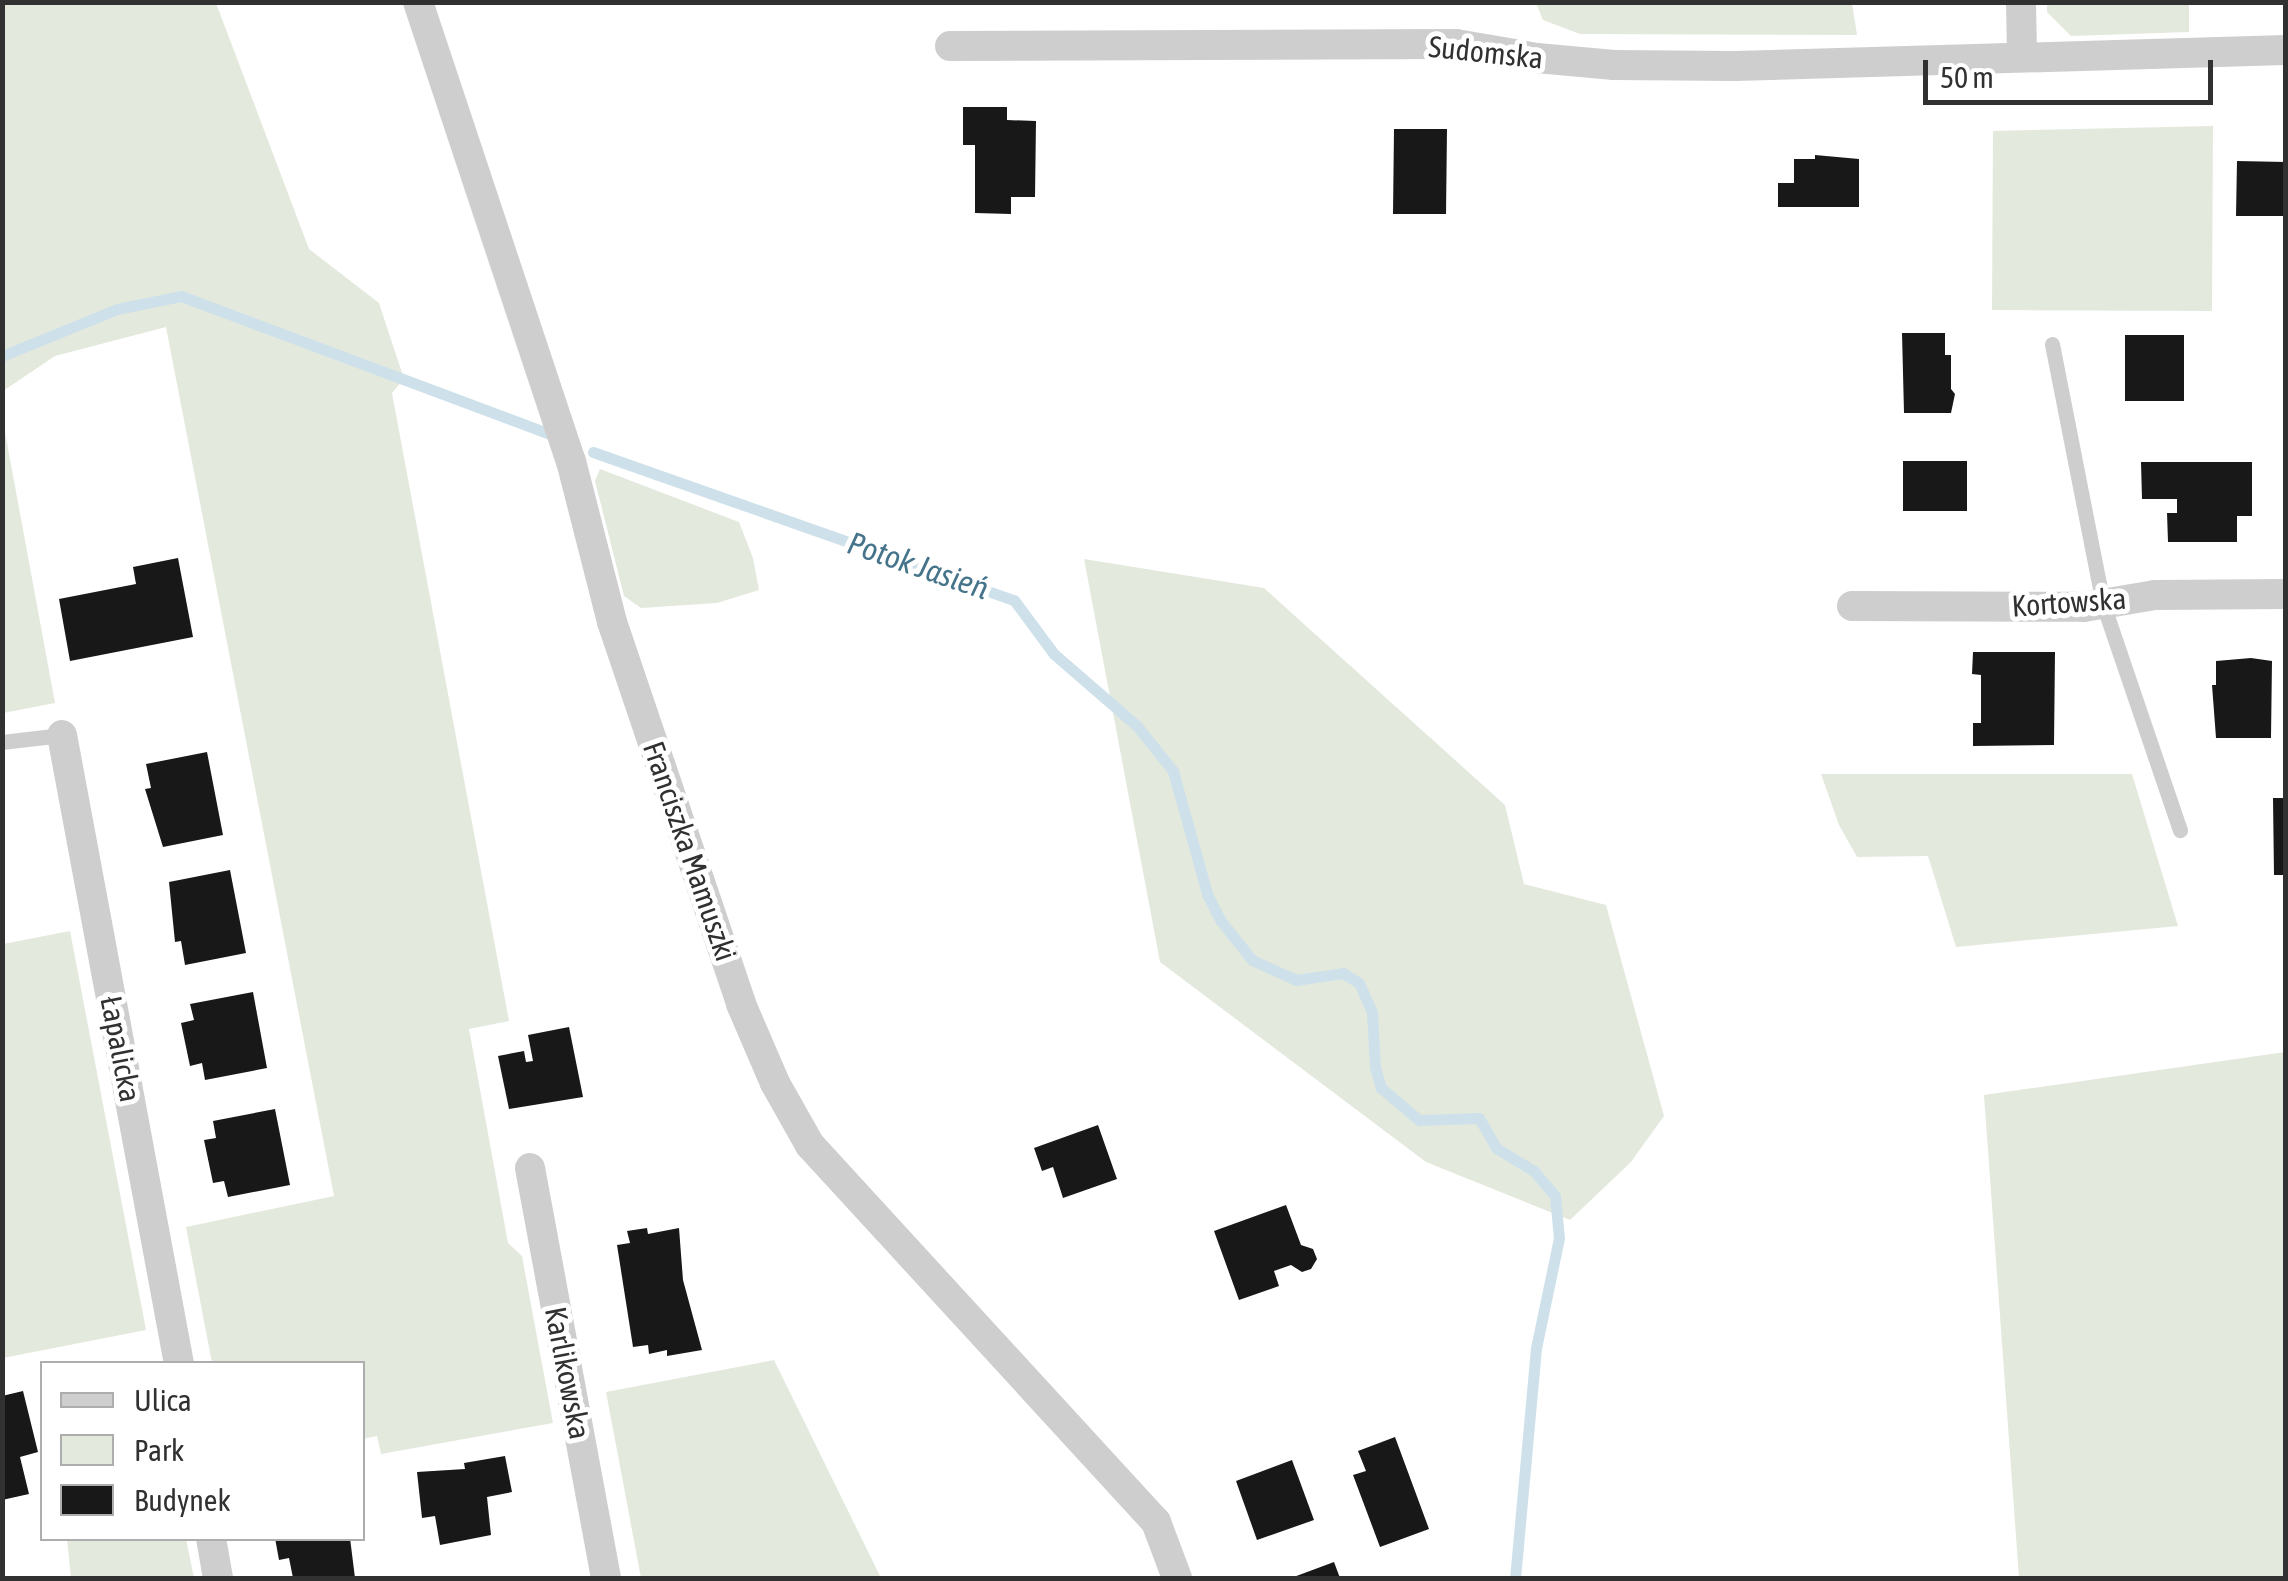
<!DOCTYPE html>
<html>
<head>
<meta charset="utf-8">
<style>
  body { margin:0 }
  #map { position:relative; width:2288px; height:1581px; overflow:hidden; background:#fff; font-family:"Asap Condensed",sans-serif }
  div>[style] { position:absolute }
  .green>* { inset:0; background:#e4e9dd }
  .stream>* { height:11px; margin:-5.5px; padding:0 5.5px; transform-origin:5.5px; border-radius:5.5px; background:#cee1ea }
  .building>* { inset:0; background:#181818 }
  .lane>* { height:15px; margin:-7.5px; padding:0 7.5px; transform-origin:7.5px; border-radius:7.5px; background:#cecece }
  .street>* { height:30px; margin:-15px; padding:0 15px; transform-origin:15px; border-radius:15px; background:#cecece }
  span { translate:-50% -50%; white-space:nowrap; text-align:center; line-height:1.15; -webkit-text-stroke:10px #fff; paint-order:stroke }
  .street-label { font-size:30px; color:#313131 }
  .water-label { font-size:32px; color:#46748b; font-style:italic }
  .frame { position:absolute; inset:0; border:5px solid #313131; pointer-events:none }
  .legend { position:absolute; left:40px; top:1361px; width:325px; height:180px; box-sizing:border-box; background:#fff; border:2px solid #adadad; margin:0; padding:12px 18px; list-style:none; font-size:30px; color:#313131 }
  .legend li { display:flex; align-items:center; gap:20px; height:50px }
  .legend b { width:50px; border:2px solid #adadad }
  .scale { position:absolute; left:1923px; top:60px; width:290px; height:45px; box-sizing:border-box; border:5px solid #313131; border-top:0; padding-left:12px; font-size:30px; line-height:35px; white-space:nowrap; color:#313131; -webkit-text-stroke:8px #fff; paint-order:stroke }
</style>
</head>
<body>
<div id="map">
  <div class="green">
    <div style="clip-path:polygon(3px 2px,216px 3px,309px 249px,379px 303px,404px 379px,392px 393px,509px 1021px,469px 1029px,508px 1243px,522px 1256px,553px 1423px,381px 1454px,377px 1436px,363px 1439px,362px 1364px,212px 1363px,186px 1227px,334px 1196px,166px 327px,55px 356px,3px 391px)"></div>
    <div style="clip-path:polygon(1536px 3px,1852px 3px,1857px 35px,1580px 34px,1543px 20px)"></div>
    <div style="clip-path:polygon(2047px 3px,2189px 3px,2189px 32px,2071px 36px,2047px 12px)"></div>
    <div style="clip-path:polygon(2213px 126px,2212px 311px,1992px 310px,1993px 131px)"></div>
    <div style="clip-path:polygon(3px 421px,55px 703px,3px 713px,2px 713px)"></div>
    <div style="clip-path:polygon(600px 469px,739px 522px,753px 558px,759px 590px,717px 603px,641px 608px,624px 596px,595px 481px)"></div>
    <div style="clip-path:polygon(1084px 559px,1264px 588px,1505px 805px,1524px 884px,1606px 905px,1664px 1116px,1631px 1162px,1570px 1220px,1426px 1162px,1160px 962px)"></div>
    <div style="clip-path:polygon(1821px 774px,2132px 774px,2178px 926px,1956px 947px,1928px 856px,1857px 857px,1839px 825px)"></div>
    <div style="clip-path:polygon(70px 931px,146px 1330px,3px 1358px,3px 944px)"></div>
    <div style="clip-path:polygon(2285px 1052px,2285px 1578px,2019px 1578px,1984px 1095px)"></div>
    <div style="clip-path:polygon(774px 1360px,881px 1578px,641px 1578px,606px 1392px)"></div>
    <div style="clip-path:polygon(67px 1539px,186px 1539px,194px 1578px,71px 1578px)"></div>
  </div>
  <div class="stream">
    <div style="left:2px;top:356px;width:124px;rotate:-22.2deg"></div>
    <div style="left:117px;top:309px;width:65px;rotate:-11.5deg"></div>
    <div style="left:181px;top:296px;width:392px;rotate:20.5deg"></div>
    <div style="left:593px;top:452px;width:446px;rotate:19.4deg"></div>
    <div style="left:1014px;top:600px;width:67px;rotate:53.5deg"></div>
    <div style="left:1054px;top:654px;width:110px;rotate:40.9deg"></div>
    <div style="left:1137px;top:726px;width:58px;rotate:51.3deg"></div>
    <div style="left:1173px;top:771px;width:128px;rotate:74.5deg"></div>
    <div style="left:1207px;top:894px;width:30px;rotate:63deg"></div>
    <div style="left:1221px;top:921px;width:50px;rotate:51.5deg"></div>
    <div style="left:1252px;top:960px;width:48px;rotate:24.4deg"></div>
    <div style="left:1296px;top:980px;width:48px;rotate:-8.5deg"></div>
    <div style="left:1343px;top:973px;width:19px;rotate:32deg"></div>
    <div style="left:1359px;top:983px;width:32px;rotate:66deg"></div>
    <div style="left:1372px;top:1012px;width:55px;rotate:86.9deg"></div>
    <div style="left:1375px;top:1067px;width:22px;rotate:74deg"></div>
    <div style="left:1381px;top:1088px;width:50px;rotate:40.1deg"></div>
    <div style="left:1419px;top:1120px;width:60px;rotate:-1.9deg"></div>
    <div style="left:1479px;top:1118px;width:34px;rotate:60deg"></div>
    <div style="left:1496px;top:1148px;width:44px;rotate:31.2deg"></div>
    <div style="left:1534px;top:1171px;width:33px;rotate:50deg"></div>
    <div style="left:1555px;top:1196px;width:42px;rotate:84.6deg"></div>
    <div style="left:1559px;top:1238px;width:112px;rotate:101.8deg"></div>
    <div style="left:1536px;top:1348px;width:231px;rotate:95.2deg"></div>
  </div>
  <div class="building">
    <div style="clip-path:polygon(963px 107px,1007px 107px,1007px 120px,1036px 121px,1035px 197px,1011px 197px,1011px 214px,975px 213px,975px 145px,963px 145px)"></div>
    <div style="clip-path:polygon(1394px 129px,1447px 129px,1446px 214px,1393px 214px)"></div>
    <div style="clip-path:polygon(1815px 155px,1859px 159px,1859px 207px,1778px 207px,1778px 183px,1794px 183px,1794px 159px,1815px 159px)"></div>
    <div style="clip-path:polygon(2237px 161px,2286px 162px,2286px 216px,2236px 216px)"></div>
    <div style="clip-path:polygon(1902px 333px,1945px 333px,1945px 355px,1951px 355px,1951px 389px,1955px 394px,1951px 413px,1904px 413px)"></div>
    <div style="clip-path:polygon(2125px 335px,2184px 335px,2184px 401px,2125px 401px)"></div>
    <div style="clip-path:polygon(1903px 461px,1967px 461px,1967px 511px,1903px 511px)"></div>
    <div style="clip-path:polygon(2141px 462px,2252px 462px,2252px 516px,2237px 516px,2237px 542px,2168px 542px,2167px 513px,2177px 513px,2177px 499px,2142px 499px)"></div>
    <div style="clip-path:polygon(178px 558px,193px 637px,70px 661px,59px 599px,136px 584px,133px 567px)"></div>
    <div style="clip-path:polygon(1973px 652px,2055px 652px,2054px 745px,1973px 746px,1973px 723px,1981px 723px,1981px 675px,1972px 674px)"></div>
    <div style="clip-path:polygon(2251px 658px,2272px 661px,2271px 738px,2216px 738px,2212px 685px,2216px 685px,2216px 661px)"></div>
    <div style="clip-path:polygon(207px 752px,223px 835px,163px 847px,145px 789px,151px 788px,146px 764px)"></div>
    <div style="clip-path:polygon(2273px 798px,2286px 798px,2286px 875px,2274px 875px)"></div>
    <div style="clip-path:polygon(230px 870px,246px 953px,185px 965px,181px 941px,175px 942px,169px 882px)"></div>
    <div style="clip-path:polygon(253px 992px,267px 1068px,205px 1080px,202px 1063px,190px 1066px,181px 1023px,194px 1020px,190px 1004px)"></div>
    <div style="clip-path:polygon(569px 1027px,583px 1097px,509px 1109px,498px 1056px,524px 1051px,526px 1062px,533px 1061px,528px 1035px)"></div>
    <div style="clip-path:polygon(275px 1109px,290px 1185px,228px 1197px,224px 1181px,213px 1183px,204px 1140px,216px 1138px,213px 1121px)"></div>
    <div style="clip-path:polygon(1098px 1125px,1117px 1179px,1063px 1198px,1053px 1167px,1042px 1171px,1034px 1148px)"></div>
    <div style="clip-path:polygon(1286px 1205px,1301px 1245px,1313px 1249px,1317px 1259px,1311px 1269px,1302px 1272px,1291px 1265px,1274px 1271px,1279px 1286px,1239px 1300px,1214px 1231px)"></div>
    <div style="clip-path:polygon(647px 1228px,648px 1234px,679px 1228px,683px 1280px,702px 1350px,667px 1356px,667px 1350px,649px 1354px,648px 1345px,633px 1347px,617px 1245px,630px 1243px,627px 1231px)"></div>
    <div style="clip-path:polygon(23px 1391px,38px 1452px,20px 1457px,29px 1494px,2px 1500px,2px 1396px)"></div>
    <div style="clip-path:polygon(1395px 1437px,1429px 1529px,1380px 1547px,1353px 1475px,1366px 1471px,1358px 1451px)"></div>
    <div style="clip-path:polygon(505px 1456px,512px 1492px,487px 1497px,491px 1535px,440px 1545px,435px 1516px,422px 1518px,417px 1472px,465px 1469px,464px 1463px)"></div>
    <div style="clip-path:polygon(1292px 1460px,1314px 1520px,1257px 1540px,1236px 1481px)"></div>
    <div style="clip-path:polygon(275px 1538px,350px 1538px,355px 1578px,293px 1578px,289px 1558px,279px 1560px)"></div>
    <div style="clip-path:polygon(1334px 1562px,1340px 1578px,1291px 1578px)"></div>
  </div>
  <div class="lane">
    <div style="left:2052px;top:344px;width:265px;rotate:78.9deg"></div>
    <div style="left:2103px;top:604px;width:239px;rotate:71.2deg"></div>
    <div style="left:2px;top:742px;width:60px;rotate:-6.7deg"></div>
  </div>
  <div class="street">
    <div style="left:418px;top:2px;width:484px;rotate:71.6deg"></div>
    <div style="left:571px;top:461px;width:166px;rotate:75.7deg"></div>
    <div style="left:612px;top:622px;width:403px;rotate:71.3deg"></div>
    <div style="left:741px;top:1004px;width:86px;rotate:66.7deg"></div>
    <div style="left:775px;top:1083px;width:71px;rotate:60.6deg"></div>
    <div style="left:810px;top:1145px;width:512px;rotate:47.46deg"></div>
    <div style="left:1156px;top:1522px;width:60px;rotate:69.4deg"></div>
    <div style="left:2021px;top:2px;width:53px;rotate:88.9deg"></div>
    <div style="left:950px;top:46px;width:506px;rotate:-0.23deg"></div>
    <div style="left:1456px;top:44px;width:82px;rotate:9.8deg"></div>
    <div style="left:1537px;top:58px;width:77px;rotate:5.2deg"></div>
    <div style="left:1614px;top:65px;width:121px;rotate:0.5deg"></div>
    <div style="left:1735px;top:66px;width:551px;rotate:-1.66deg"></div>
    <div style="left:1852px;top:606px;width:232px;rotate:0.2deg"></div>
    <div style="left:2084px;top:607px;width:72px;rotate:-9.6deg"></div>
    <div style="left:2155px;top:595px;width:131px;rotate:-0.4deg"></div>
    <div style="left:62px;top:735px;width:640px;rotate:79.46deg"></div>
    <div style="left:530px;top:1168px;width:417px;rotate:79.5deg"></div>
    <div style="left:211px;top:1538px;width:41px;rotate:80.1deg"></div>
  </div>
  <div class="street-label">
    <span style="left:1486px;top:52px;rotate:6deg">Sudomska</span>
    <span style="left:2069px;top:602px;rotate:-4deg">Kortowska</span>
    <span style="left:690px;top:851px;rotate:71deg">Franciszka Mamuszki</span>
    <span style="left:121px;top:1049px;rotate:79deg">Łapalicka</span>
    <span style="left:568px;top:1373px;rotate:79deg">Karlikowska</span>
  </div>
  <div class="water-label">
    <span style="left:918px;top:566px;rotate:19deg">Potok Jasień</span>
  </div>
  <div class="frame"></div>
  <ul class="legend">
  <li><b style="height:12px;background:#cecece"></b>Ulica</li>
  <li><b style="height:28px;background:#e4e9dd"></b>Park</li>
  <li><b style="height:28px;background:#181818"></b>Budynek</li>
  </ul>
  <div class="scale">50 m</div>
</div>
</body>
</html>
